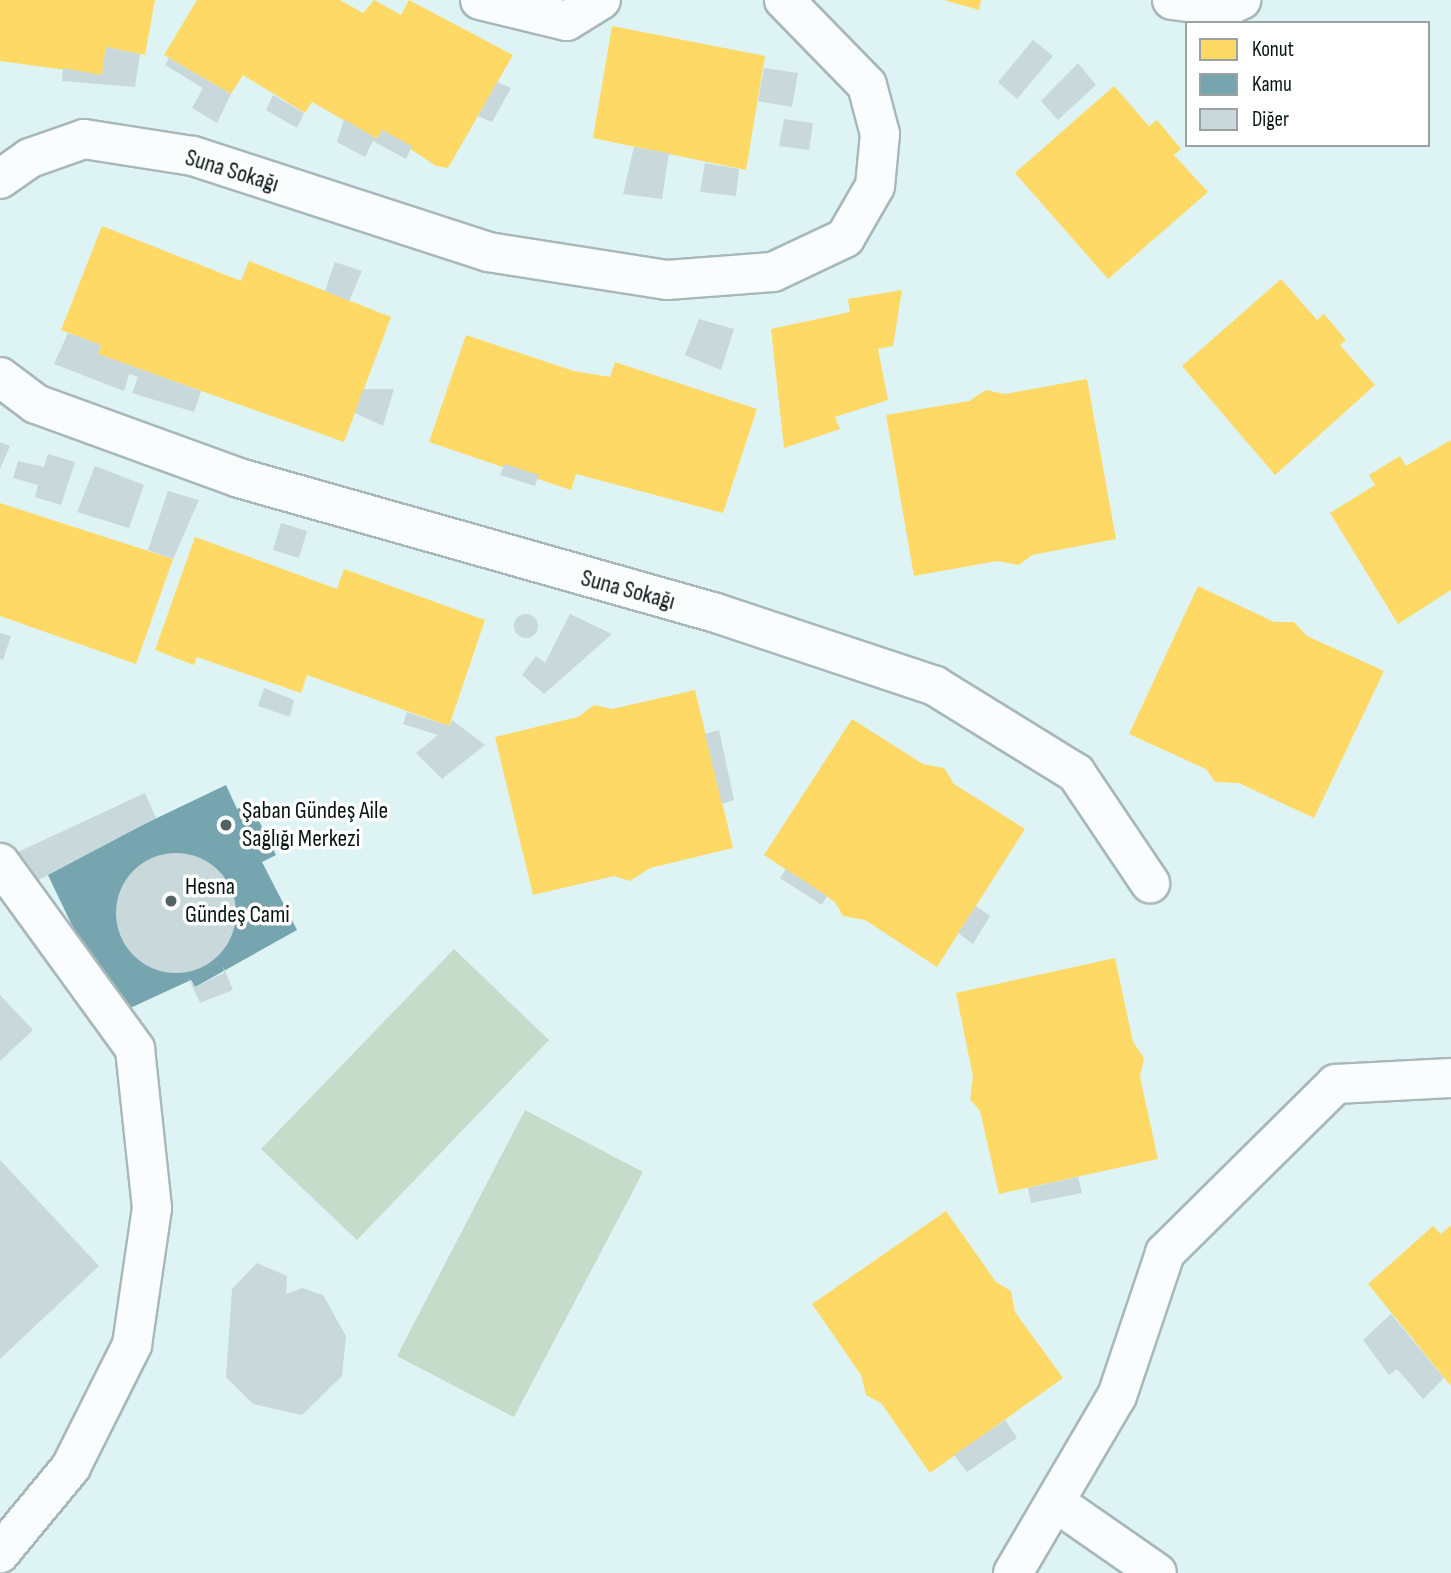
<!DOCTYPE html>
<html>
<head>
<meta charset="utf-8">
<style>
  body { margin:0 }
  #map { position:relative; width:1451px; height:1573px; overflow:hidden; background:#def3f4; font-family:"Sofia Sans Condensed",sans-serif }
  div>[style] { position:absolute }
  .green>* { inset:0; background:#c6dbca }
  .homes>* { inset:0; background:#ffd966 }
  .public>* { inset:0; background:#76a5af }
  .building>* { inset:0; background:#c9d8db }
  .round { border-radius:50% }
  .roads { filter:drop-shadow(2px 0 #a8b8b9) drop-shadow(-2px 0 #a8b8b9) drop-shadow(0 2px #a8b8b9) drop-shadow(0 -2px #a8b8b9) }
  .street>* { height:38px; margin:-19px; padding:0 19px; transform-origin:19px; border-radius:19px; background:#fafdfd }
  .dots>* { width:19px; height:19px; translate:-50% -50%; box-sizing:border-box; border:4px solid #fff; border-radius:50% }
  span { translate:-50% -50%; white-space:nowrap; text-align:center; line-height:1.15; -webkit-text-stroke:7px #fff; paint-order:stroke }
  .street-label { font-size:24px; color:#071515 }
  .poi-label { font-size:24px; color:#071515 }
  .left { translate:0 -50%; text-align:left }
  .legend { position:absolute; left:1185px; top:21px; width:245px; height:126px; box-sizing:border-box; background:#fff; border:2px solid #9ca1a1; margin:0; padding:9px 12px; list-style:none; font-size:21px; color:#071515 }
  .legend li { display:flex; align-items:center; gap:14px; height:35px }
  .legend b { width:35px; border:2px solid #9ca1a1 }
</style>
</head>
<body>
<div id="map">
  <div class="green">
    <div style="clip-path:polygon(454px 949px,549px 1040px,357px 1240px,261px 1149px)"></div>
    <div style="clip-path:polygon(525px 1110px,643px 1172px,514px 1417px,397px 1356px)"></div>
  </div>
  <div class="homes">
    <div style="clip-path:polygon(0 0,155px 0,145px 55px,106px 47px,102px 75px,0 61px)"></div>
    <div style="clip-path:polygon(197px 0,340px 0,363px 13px,374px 0,401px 15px,409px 0,513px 55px,448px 168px,436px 166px,382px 130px,377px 139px,312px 102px,305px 113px,243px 75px,231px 94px,164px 55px)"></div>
    <div style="clip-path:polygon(944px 0,981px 0,979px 10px)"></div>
    <div style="clip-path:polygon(612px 26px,765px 56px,746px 170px,593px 138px)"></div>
    <div style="clip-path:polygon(1114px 86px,1149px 126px,1157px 120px,1181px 149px,1174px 155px,1208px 192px,1108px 279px,1015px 173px)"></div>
    <div style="clip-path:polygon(102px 226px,241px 281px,249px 261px,391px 317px,344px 442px,98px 354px,101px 345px,61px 330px)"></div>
    <div style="clip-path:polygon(1281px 279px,1317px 320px,1324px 314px,1346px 340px,1340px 345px,1375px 385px,1275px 475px,1182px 366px)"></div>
    <div style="clip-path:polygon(902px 290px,893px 346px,878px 349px,888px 400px,835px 417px,840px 429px,784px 448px,771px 329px,850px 312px,848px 299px)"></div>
    <div style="clip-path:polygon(466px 335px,574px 371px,610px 377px,615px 362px,757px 409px,723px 513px,576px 474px,571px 490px,429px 442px)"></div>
    <div style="clip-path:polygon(1087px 379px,1116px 539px,1032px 555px,1019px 565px,997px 561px,914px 576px,886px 415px,969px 401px,986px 390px,1005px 394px)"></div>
    <div style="clip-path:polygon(1451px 440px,1451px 590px,1398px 624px,1330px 513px,1375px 485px,1369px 475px,1400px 456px,1406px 466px)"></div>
    <div style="clip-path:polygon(0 503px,173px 559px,136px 664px,0 616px)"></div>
    <div style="clip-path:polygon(195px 537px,337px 589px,344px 569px,485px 620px,449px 726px,307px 675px,301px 693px,197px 657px,194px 665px,155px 650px)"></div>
    <div style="clip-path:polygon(1198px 586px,1274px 622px,1294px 622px,1307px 636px,1384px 671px,1314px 818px,1239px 783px,1215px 782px,1206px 769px,1129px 734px)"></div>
    <div style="clip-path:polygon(695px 690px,733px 848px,650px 868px,630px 881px,614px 876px,533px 895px,495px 737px,578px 717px,594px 705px,612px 709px)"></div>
    <div style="clip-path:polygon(852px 719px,923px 764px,944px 768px,954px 784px,1025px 829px,937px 967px,865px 920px,843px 916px,835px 902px,764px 855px)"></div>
    <div style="clip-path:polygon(1115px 958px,1133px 1042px,1144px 1058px,1140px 1077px,1158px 1159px,999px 1194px,980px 1111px,970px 1099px,973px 1077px,956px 993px)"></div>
    <div style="clip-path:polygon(946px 1211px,996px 1282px,1011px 1291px,1015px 1312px,1063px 1378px,930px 1473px,881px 1403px,866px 1395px,861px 1375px,812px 1304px)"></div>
    <div style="clip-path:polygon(1451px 1225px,1451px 1386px,1368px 1284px,1433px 1226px,1441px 1234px)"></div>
  </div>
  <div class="public">
    <div style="clip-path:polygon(226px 785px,237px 809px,250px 803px,276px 855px,262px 862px,297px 930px,195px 987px,191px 980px,115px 1015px,46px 871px)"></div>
  </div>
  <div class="building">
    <div style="clip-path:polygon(1033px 40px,1053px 56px,1017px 99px,998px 82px)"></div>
    <div style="clip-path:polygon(106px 47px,140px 54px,135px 87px,62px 81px,63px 68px,102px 75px)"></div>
    <div style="clip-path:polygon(169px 58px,231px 94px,217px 123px,192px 108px,203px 88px,165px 65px)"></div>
    <div style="clip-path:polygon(1078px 63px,1096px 85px,1058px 120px,1041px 101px)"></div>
    <div style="clip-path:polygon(764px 68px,798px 73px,792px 107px,758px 101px)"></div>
    <div style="clip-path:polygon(497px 82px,511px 88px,492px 122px,478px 116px)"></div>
    <div style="clip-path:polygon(273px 95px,304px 113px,297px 128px,266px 110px)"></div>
    <div style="clip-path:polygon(344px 119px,377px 139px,382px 130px,412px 146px,406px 159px,373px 141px,365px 157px,337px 142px)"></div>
    <div style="clip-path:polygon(784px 119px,813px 123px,809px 150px,779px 146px)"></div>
    <div style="clip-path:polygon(634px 147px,669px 153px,662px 199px,623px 194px)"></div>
    <div style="clip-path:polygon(705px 163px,739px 169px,736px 196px,700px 192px)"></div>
    <div style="clip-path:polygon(335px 262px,362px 271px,349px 301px,325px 291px)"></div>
    <div style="clip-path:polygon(699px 319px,734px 329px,721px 370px,685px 355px)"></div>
    <div style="clip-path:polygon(68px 333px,101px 345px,98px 354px,201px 391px,194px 412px,132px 393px,138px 377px,129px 374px,124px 391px,54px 364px)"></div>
    <div style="clip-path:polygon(363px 389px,394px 389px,383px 426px,355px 413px)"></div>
    <div style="clip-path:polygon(0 442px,10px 446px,0 469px)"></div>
    <div style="clip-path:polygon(48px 454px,75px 462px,61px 505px,35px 497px,38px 485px,13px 478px,18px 461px,44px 467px)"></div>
    <div style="clip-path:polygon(505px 464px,539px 475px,535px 486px,500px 475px)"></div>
    <div style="clip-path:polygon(95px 466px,144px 485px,129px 528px,77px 512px)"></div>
    <div style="clip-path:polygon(168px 491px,199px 500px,173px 559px,148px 550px)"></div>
    <div style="clip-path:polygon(281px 523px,307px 531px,299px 558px,273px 550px)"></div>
    <div style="clip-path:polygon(570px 614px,612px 634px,544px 694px,522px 675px,536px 656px,545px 663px)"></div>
    <div class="round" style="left:514px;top:614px;width:24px;height:24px"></div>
    <div style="clip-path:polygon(0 633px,11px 636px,3px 660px,0 659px)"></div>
    <div style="clip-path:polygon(264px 688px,294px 700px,290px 717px,258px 706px)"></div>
    <div style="clip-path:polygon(407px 712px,449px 726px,452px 720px,485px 745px,442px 779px,416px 753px,438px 735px,403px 724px)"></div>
    <div style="clip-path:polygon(719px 730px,734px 800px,722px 804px,705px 734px)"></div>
    <div style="clip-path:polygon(145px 793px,156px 818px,33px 883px,18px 852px)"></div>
    <div class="round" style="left:116px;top:853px;width:120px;height:120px"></div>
    <div style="clip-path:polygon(786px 869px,827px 896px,822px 905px,780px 878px)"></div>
    <div style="clip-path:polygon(976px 906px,990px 916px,973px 944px,958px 933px)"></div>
    <div style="clip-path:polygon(223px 966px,233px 990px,200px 1003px,188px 978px,195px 987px,224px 973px)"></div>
    <div style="clip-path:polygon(0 995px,33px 1030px,0 1061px)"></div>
    <div style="clip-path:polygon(0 1160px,99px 1266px,0 1359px)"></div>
    <div style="clip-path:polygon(1078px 1177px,1082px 1193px,1031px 1203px,1028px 1188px)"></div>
    <div style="clip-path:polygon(257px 1263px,287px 1276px,286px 1294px,302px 1288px,323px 1295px,346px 1336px,342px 1376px,302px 1415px,253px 1404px,226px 1377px,232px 1289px)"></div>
    <div style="clip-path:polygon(1391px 1314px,1444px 1378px,1423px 1399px,1397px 1369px,1389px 1375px,1363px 1340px)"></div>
    <div style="clip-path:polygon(1005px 1420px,1017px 1438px,967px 1472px,954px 1455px)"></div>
  </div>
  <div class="roads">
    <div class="street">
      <div style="left:480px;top:0;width:89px;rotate:13.6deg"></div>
      <div style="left:567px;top:21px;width:40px;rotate:-32deg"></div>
      <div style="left:1172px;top:0;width:54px;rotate:7.4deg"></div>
      <div style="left:1226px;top:7px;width:17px;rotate:-25deg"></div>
      <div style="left:0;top:179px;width:37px;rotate:-35deg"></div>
      <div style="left:30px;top:158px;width:57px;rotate:-19.4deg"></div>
      <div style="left:84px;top:139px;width:110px;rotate:8.9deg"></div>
      <div style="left:193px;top:156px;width:310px;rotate:18deg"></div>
      <div style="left:488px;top:252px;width:181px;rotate:8.9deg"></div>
      <div style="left:667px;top:280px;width:106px;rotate:-4.3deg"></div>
      <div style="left:773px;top:272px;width:80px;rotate:-25.3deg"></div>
      <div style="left:845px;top:238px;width:60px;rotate:-60deg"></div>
      <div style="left:875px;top:186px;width:52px;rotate:-84.5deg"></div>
      <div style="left:880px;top:134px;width:51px;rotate:-104.9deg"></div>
      <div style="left:867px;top:85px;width:119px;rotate:-134.3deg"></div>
      <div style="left:0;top:377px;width:45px;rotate:36.9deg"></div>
      <div style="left:36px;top:404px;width:216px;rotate:20deg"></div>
      <div style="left:239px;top:478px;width:493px;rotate:15.8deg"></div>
      <div style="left:713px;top:612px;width:234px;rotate:18.4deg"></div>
      <div style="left:935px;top:686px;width:166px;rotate:31.7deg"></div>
      <div style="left:1076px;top:773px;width:133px;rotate:56.1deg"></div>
      <div style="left:0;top:863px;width:230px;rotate:54deg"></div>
      <div style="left:135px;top:1049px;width:160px;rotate:83.9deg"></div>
      <div style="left:152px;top:1208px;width:138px;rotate:98.3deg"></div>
      <div style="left:132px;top:1345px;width:136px;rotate:116.6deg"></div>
      <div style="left:71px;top:1467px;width:112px;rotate:129.5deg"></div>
      <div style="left:1055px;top:1502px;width:124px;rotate:34.8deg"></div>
      <div style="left:1013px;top:1573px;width:205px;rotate:-59.6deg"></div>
      <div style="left:1117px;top:1396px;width:151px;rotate:-71.4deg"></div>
      <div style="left:1165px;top:1253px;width:240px;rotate:-44.7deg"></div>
      <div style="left:1336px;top:1084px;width:115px;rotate:-3deg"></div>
    </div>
  </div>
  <div class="dots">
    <div style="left:226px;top:825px;background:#526363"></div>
    <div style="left:171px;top:901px;background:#526363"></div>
  </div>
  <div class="street-label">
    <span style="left:232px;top:171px;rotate:17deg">Suna Sokağı</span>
    <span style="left:628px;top:590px;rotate:15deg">Suna Sokağı</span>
  </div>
  <div class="poi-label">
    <span class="left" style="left:242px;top:825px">Şaban Gündeş Aile<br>Sağlığı Merkezi</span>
    <span class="left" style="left:185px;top:901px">Hesna<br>Gündeş Cami</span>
  </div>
  <ul class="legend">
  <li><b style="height:19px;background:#ffd966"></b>Konut</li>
  <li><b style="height:19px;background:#76a5af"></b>Kamu</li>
  <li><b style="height:19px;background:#c9d8db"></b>Diğer</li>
  </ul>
</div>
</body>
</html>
